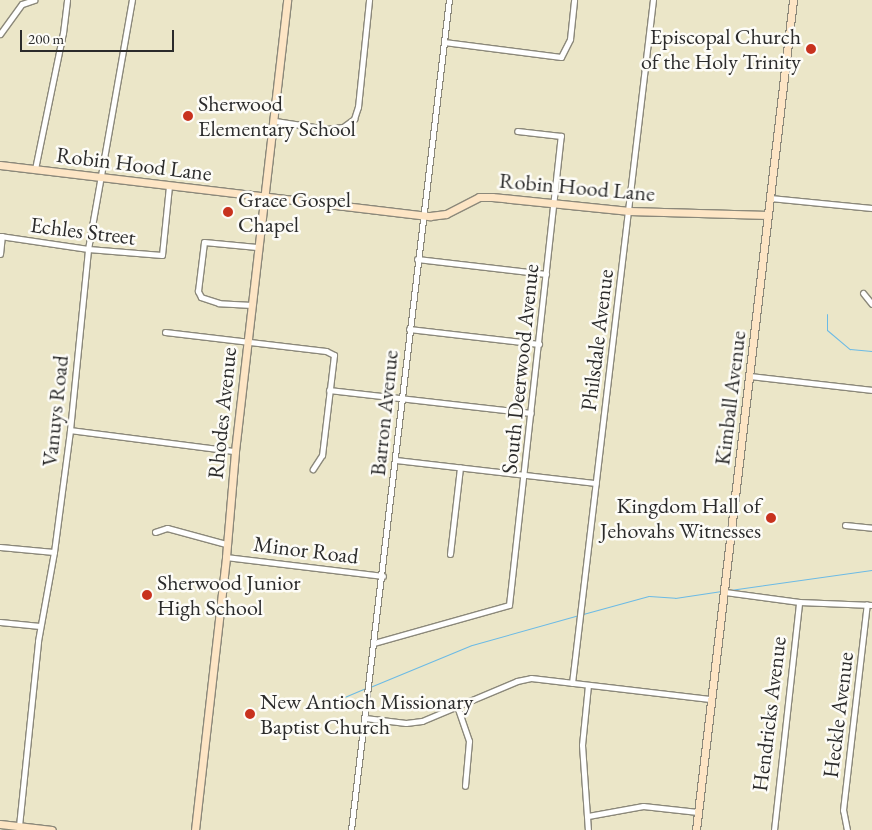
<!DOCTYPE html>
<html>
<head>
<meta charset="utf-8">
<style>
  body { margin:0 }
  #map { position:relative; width:872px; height:830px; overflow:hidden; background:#ebe6c8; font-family:"EB Garamond",serif }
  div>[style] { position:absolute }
  .stream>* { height:1px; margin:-0.5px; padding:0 0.5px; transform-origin:0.5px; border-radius:0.5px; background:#6bbae5 }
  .roads { filter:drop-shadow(1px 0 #8b887a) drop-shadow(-1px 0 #8b887a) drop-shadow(0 1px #8b887a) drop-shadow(0 -1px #8b887a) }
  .street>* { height:5px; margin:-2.5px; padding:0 2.5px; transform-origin:2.5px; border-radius:2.5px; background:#fff }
  .secondary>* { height:7px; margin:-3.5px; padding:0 3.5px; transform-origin:3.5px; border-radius:3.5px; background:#fde5c5 }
  .dots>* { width:14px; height:14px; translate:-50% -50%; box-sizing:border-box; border:2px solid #fdfcf7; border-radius:50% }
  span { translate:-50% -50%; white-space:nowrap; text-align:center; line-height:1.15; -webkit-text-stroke:5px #fdfcf7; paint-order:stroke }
  .poi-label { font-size:22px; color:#2b2b2b }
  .right { translate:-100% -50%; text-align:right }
  .left { translate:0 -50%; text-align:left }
  .street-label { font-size:22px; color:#2b2b2b }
  .scale { position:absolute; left:20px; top:30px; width:154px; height:22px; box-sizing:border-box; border:2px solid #2b2b2b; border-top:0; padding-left:6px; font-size:15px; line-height:18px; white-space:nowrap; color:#2b2b2b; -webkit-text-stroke:4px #fdfcf7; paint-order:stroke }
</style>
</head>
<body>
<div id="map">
  <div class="stream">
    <div style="left:827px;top:314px;width:16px;rotate:90deg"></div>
    <div style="left:827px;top:330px;width:30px;rotate:40deg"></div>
    <div style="left:850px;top:349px;width:22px;rotate:5deg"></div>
    <div style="left:730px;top:590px;width:143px;rotate:-8deg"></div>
    <div style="left:583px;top:614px;width:68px;rotate:-15.3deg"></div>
    <div style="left:649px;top:596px;width:26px;rotate:4deg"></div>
    <div style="left:675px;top:598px;width:47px;rotate:-8.7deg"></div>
    <div style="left:370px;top:687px;width:110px;rotate:-22.4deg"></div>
    <div style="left:472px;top:645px;width:111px;rotate:-15.7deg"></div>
    <div style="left:335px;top:701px;width:34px;rotate:-23deg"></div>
  </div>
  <div class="roads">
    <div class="street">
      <div style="left:0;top:34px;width:37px;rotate:-54deg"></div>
      <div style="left:22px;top:4px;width:13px;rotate:-18deg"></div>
      <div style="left:444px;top:42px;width:118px;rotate:7.3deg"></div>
      <div style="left:561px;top:57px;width:20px;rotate:-63deg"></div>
      <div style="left:570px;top:39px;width:39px;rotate:-84deg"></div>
      <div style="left:275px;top:121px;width:53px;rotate:8.7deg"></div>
      <div style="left:327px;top:129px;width:16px;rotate:-7deg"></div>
      <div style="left:343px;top:127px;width:14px;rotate:-36deg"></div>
      <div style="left:354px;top:119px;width:13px;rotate:-72deg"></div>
      <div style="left:358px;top:107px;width:108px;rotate:-84.1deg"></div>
      <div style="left:35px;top:169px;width:139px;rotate:-78.4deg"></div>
      <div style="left:63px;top:33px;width:33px;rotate:-83deg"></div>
      <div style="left:770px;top:198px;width:102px;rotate:5.6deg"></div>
      <div style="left:0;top:236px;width:89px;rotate:8.4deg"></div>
      <div style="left:88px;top:249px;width:74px;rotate:4.6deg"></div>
      <div style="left:162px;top:255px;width:69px;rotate:-84.2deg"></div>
      <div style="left:0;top:254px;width:18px;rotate:-84deg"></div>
      <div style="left:417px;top:259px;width:130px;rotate:6.6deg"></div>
      <div style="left:863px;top:293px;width:14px;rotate:51deg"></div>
      <div style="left:252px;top:305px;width:33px;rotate:-177deg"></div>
      <div style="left:219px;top:303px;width:19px;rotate:-162deg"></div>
      <div style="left:201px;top:297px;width:7px;rotate:-117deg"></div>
      <div style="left:198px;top:291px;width:49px;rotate:-83deg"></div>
      <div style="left:204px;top:242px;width:53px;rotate:5.4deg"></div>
      <div style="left:409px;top:329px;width:131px;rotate:6.6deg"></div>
      <div style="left:165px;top:332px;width:162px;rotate:6.7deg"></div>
      <div style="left:326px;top:351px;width:9px;rotate:27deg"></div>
      <div style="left:334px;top:355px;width:101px;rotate:96.8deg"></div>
      <div style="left:322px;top:455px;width:17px;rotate:123deg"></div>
      <div style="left:750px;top:376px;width:123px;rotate:6.5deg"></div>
      <div style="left:329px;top:390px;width:203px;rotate:6.5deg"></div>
      <div style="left:70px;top:430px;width:166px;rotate:7.3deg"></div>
      <div style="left:396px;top:460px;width:201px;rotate:6.6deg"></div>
      <div style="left:845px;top:525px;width:27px;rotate:6deg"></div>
      <div style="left:155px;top:532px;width:13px;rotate:-18deg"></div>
      <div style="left:167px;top:528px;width:61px;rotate:15.2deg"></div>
      <div style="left:0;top:547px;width:54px;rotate:5.3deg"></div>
      <div style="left:450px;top:554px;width:87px;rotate:-83.4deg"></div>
      <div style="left:226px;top:557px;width:158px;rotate:6.9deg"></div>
      <div style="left:725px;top:592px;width:75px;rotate:7.7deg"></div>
      <div style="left:799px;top:602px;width:73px;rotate:2.4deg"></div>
      <div style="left:0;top:622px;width:40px;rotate:5.7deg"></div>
      <div style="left:374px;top:643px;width:140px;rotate:-15.7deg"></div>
      <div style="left:509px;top:605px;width:472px;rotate:-83.7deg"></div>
      <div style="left:561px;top:136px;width:44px;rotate:-173.5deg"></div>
      <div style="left:572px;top:683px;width:688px;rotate:-83.24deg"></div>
      <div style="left:588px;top:685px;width:60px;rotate:95.7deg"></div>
      <div style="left:582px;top:745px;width:85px;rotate:86deg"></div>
      <div style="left:457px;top:706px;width:37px;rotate:71deg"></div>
      <div style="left:469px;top:741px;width:45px;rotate:95.1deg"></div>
      <div style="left:365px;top:718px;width:41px;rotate:7deg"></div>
      <div style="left:406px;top:723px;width:16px;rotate:-7deg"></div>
      <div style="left:422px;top:721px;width:103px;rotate:-22.8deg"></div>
      <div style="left:517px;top:681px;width:14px;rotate:-12deg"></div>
      <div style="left:531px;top:678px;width:180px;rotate:6.7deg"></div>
      <div style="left:588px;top:816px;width:56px;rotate:-10.3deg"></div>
      <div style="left:643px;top:806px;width:55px;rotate:6.2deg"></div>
      <div style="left:19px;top:826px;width:186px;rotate:-84.1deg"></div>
      <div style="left:38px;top:641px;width:90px;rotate:-79.8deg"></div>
      <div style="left:54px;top:552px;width:123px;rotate:-82.5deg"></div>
      <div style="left:70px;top:430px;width:182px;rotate:-84.3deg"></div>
      <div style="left:88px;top:249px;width:253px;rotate:-80deg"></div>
      <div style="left:351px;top:830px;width:836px;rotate:-83.27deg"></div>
      <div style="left:774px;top:830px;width:229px;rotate:-83.7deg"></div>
      <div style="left:847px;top:830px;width:20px;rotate:-101deg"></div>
      <div style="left:843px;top:810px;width:207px;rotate:-83.4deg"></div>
    </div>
    <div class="secondary">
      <div style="left:0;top:165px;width:433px;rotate:6.8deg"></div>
      <div style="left:430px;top:216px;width:16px;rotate:-7deg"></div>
      <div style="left:446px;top:214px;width:37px;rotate:-27deg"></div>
      <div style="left:479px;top:197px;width:13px"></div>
      <div style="left:492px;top:197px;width:138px;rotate:5.8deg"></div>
      <div style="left:629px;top:211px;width:139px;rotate:1.6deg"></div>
      <div style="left:0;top:824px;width:52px;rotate:6.6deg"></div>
      <div style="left:195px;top:830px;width:275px;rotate:-83.5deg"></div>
      <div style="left:226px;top:557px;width:106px;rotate:-85.1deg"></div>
      <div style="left:235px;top:451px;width:454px;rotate:-83.4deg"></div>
      <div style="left:696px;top:830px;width:836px;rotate:-83.33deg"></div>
    </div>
  </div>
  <div class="dots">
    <div style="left:811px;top:49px;background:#c8321e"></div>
    <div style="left:188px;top:116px;background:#c8321e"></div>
    <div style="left:228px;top:212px;background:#c8321e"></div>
    <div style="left:771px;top:518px;background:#c8321e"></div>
    <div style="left:147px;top:595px;background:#c8321e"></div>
    <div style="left:250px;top:714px;background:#c8321e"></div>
  </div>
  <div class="poi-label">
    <span class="right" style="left:801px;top:49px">Episcopal Church<br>of the Holy Trinity</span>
    <span class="left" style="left:198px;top:116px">Sherwood<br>Elementary School</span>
    <span class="left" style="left:238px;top:212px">Grace Gospel<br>Chapel</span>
    <span class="right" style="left:761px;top:518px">Kingdom Hall of<br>Jehovahs Witnesses</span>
    <span class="left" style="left:157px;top:595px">Sherwood Junior<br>High School</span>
    <span class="left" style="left:260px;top:714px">New Antioch Missionary<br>Baptist Church</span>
  </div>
  <div class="street-label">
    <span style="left:134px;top:164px;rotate:7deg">Robin Hood Lane</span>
    <span style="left:577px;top:187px;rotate:5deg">Robin Hood Lane</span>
    <span style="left:83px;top:231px;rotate:7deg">Echles Street</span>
    <span style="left:597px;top:340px;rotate:-83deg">Philsdale Avenue</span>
    <span style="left:520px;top:369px;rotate:-84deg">South Deerwood Avenue</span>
    <span style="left:730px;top:398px;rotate:-83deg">Kimball Avenue</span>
    <span style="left:55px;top:411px;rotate:-84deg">Vanuys Road</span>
    <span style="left:222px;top:413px;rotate:-84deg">Rhodes Avenue</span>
    <span style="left:384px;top:413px;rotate:-84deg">Barron Avenue</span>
    <span style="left:306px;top:550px;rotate:7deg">Minor Road</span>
    <span style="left:769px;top:714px;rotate:-83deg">Hendricks Avenue</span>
    <span style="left:838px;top:715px;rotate:-83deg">Heckle Avenue</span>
  </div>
  <div class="scale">200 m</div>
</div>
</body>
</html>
